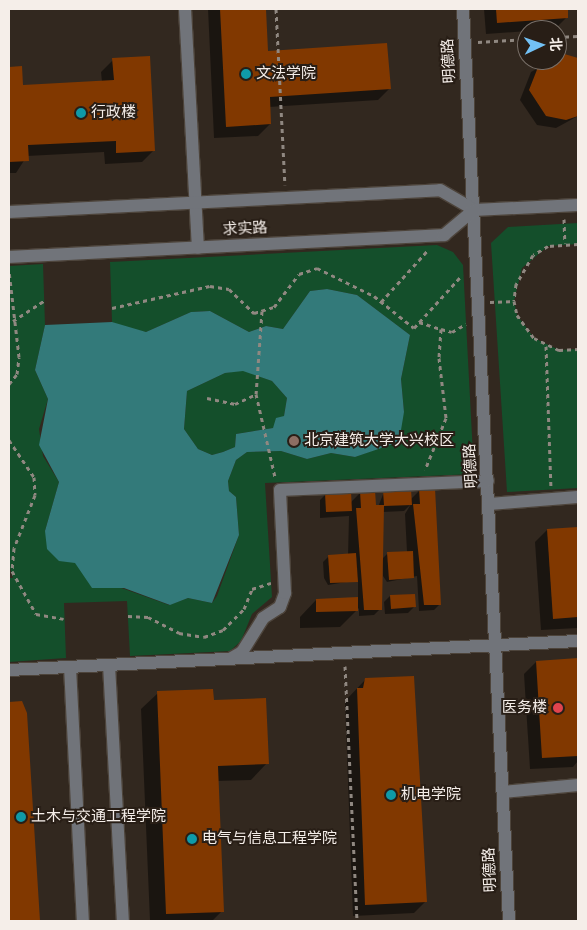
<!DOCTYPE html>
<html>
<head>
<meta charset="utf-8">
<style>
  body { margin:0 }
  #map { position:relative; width:587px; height:930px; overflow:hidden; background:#32281f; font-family:"Roboto Serif","Noto Sans SC",serif }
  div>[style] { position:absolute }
  .green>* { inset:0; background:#144f2b }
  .water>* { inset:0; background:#337a7a }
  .shadow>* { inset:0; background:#0007 }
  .building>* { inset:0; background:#813800 }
  .path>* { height:3px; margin-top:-1.5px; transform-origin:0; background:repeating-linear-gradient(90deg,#908881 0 4px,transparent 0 8px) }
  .roads { filter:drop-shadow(1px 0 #4d443b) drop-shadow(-1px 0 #4d443b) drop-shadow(0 1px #4d443b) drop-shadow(0 -1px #4d443b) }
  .minor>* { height:12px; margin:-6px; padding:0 6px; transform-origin:6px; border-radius:6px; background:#71747a }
  .dots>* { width:14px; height:14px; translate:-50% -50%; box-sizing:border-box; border:2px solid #281e16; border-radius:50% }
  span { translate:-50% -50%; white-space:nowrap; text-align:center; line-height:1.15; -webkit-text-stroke:4px #281e16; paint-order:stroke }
  .street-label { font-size:15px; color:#f5eee9 }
  .poi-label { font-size:15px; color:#f5eee9 }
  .left { translate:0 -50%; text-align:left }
  .right { translate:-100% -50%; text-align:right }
  .frame { position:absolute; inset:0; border:10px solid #f5eee9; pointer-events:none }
  .north { position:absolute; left:517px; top:20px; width:50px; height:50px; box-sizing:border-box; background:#281e16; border:1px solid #7a716a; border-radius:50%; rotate:87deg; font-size:14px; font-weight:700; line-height:20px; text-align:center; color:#f5eee9 }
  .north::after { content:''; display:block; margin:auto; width:18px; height:22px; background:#72c1f5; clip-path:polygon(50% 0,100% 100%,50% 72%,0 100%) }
</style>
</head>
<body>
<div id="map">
  <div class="green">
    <div style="clip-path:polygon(578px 223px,578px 244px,548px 246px,522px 268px,514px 301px,517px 315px,534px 338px,559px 350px,578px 349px,578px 488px,507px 492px,491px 243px,508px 227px)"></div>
    <div style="clip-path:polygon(437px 245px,453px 252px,463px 265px,474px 474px,265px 483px,272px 597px,252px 614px,241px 641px,230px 651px,130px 656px,127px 601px,64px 603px,66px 658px,9px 662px,9px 578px,13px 578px,9px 565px,9px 266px,43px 264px,45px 325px,35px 370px,48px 399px,39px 429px,43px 456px,59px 482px,45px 531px,88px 576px,169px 605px,188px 598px,212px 603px,217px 596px,239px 535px,236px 497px,229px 491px,228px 481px,236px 460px,247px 452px,281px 451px,307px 459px,331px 453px,355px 457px,387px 445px,404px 412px,401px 379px,410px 335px,357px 295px,327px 289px,310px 291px,283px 329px,266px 326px,249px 332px,210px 311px,191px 312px,146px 332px,125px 328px,112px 322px,110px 262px)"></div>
    <div style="clip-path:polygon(243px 370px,272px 381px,287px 398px,284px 416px,273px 428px,236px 434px,235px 447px,223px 452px,212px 455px,198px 449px,184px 429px,187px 391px,225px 373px)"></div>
  </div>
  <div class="water">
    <div style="clip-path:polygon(evenodd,327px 289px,357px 295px,410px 335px,401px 379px,404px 412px,399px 442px,355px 457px,331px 453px,307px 459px,281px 451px,247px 452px,236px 460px,228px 481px,229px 491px,236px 497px,239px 535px,212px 603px,188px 598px,170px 605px,124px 588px,92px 588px,75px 563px,59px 561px,47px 549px,45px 531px,59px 482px,39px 445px,48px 399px,35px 370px,45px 325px,112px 322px,146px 332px,191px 312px,210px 311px,249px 332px,266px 326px,283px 329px,310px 291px,327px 289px,243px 371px,272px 381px,287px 398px,284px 416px,276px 418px,273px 428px,236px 434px,235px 447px,223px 452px,212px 455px,198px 449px,184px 429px,187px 391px,225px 373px,243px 371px)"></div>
  </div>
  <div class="shadow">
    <div style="clip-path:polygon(208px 9px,264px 9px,266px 52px,390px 88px,378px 100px,269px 107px,270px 124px,258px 136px,214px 138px)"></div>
    <div style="clip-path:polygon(484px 9px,566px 9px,567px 17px,555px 29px,486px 34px)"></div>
    <div style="clip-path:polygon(561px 55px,578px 60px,578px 116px,556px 128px,537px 125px,520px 100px,531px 72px)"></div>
    <div style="clip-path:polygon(113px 60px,154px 150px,142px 162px,105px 164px,104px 152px,27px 156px,16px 173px,9px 173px,9px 68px,20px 67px,21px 86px,102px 82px,101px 72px)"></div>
    <div style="clip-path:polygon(420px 490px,440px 604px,434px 610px,419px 611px,417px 576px,387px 582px,383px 576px,382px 559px,388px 553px,407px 552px,405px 514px,411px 504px,404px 511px,383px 512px,380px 609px,374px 615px,359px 616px,359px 608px,340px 627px,300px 628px,300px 617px,316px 600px,358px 598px,358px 580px,328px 585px,324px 578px,323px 562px,329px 556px,348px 555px,349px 516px,320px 518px,320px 500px,326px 494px,351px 502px,361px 492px,378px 507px,384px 492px,410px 500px)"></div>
    <div style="clip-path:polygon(578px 528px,578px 628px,541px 630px,535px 542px,547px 530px)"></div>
    <div style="clip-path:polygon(390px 596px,414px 607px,408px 613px,385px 614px,384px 602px)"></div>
    <div style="clip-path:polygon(578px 660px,578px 761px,573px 767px,530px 769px,524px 674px,536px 662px)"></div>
    <div style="clip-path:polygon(366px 679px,426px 901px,414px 913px,353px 916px,345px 701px)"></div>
    <div style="clip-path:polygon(158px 693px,212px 701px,267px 763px,251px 780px,217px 781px,222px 911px,212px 921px,150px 921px,141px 709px)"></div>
    <div style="clip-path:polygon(21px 702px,26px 713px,39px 921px,9px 921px,9px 703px)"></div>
  </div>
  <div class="building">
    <div style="clip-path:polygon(220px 9px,266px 9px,268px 51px,387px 43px,391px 89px,270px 97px,271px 124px,226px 127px)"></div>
    <div style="clip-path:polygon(496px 9px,568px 9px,568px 18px,497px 23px)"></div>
    <div style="clip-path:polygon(561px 53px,578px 58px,578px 116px,566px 120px,546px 116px,529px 90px,540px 62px,557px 60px)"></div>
    <div style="clip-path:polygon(150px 56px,155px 151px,116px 153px,116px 141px,28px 145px,29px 161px,9px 162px,9px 67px,22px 66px,23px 85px,114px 80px,112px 58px)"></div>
    <div style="clip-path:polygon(435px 488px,441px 605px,424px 605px,413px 504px,420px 504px,419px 489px)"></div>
    <div style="clip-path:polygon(411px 489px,412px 505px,384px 506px,382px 610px,364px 610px,356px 508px,361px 508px,360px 491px,375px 490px,376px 505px,384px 505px,383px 491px)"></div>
    <div style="clip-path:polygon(351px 491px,352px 511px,326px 512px,325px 493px)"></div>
    <div style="clip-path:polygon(578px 527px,578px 617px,553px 619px,547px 529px)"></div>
    <div style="clip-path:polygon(413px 551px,414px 578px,389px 580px,387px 552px)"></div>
    <div style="clip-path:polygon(356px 553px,358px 582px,330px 583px,328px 555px)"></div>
    <div style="clip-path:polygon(415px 594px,416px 607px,391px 609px,390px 595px)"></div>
    <div style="clip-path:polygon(358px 597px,358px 611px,316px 612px,316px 599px)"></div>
    <div style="clip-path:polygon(578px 658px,578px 756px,542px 758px,536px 661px)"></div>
    <div style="clip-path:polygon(414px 676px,427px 902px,365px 905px,357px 688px,363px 688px,365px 678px)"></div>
    <div style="clip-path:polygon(213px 689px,214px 700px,266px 698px,269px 764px,218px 766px,224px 912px,166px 914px,157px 691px)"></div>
    <div style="clip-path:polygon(22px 701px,27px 713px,40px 921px,9px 921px,9px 702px)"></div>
  </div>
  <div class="path">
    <div style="left:276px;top:9px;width:176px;rotate:87.1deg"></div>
    <div style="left:557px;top:37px;width:21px;rotate:-3deg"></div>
    <div style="left:478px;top:42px;width:49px;rotate:-3.5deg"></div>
    <div style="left:564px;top:219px;width:24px;rotate:88deg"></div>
    <div style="left:578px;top:244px;width:30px;rotate:176deg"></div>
    <div style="left:548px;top:246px;width:17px;rotate:149deg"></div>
    <div style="left:533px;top:255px;width:34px;rotate:120deg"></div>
    <div style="left:516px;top:284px;width:17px;rotate:97deg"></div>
    <div style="left:514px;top:301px;width:14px;rotate:78deg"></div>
    <div style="left:517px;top:315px;width:29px;rotate:54deg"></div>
    <div style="left:534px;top:338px;width:28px;rotate:26deg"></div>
    <div style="left:559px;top:350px;width:19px;rotate:-3deg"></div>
    <div style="left:381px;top:302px;width:70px;rotate:-47.9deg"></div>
    <div style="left:490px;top:302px;width:24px;rotate:-2deg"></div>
    <div style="left:112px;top:308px;width:100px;rotate:-12.7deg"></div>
    <div style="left:210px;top:286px;width:19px;rotate:9deg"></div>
    <div style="left:229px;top:289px;width:35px;rotate:44deg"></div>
    <div style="left:254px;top:313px;width:21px;rotate:-17deg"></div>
    <div style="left:274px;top:307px;width:41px;rotate:-52.9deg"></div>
    <div style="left:299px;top:274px;width:19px;rotate:-18deg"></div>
    <div style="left:317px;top:268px;width:64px;rotate:26.2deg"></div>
    <div style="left:374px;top:296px;width:51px;rotate:38.7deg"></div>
    <div style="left:414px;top:328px;width:72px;rotate:-47.8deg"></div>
    <div style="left:262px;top:311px;width:83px;rotate:94.1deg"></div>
    <div style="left:256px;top:394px;width:85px;rotate:77.1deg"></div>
    <div style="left:13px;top:321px;width:37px;rotate:-33deg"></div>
    <div style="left:419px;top:322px;width:23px;rotate:18deg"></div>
    <div style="left:441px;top:329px;width:29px;rotate:94deg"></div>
    <div style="left:439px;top:358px;width:60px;rotate:83.3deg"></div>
    <div style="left:446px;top:418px;width:56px;rotate:112deg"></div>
    <div style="left:441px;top:329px;width:11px;rotate:15deg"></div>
    <div style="left:452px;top:332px;width:16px;rotate:-30deg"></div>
    <div style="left:546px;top:346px;width:140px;rotate:88deg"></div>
    <div style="left:9px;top:384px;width:13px;rotate:-51deg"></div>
    <div style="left:17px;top:374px;width:17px;rotate:-83deg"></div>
    <div style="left:19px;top:357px;width:87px;rotate:-96.6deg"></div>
    <div style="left:207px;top:398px;width:29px;rotate:12deg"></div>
    <div style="left:235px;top:404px;width:23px;rotate:-25deg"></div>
    <div style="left:9px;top:440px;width:45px;rotate:56deg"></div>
    <div style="left:34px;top:477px;width:18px;rotate:87deg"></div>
    <div style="left:35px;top:495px;width:57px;rotate:111.6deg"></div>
    <div style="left:14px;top:548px;width:23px;rotate:95deg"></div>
    <div style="left:12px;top:571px;width:49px;rotate:60.8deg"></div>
    <div style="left:36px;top:614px;width:28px;rotate:10deg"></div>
    <div style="left:128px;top:616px;width:20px;rotate:3deg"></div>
    <div style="left:148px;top:617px;width:35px;rotate:27deg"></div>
    <div style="left:179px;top:633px;width:25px;rotate:9deg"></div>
    <div style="left:204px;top:637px;width:20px;rotate:-20deg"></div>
    <div style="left:223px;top:630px;width:30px;rotate:-45deg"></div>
    <div style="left:244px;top:609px;width:22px;rotate:-68deg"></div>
    <div style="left:252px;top:589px;width:20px;rotate:-18deg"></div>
    <div style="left:345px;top:666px;width:255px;rotate:87.3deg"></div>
  </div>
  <div class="roads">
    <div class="minor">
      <div style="left:185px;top:9px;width:239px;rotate:86.9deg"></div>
      <div style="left:463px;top:9px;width:913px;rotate:87.11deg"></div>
      <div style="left:9px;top:212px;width:432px;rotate:-2.9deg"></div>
      <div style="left:440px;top:190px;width:39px;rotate:30deg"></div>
      <div style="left:474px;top:210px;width:104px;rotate:-2.8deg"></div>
      <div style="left:9px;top:257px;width:436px;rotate:-2.9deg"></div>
      <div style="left:444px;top:235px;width:39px;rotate:-40deg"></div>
      <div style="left:489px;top:504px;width:89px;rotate:-4.5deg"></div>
      <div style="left:230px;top:659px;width:14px;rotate:-30deg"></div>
      <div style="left:242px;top:652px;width:40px;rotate:-58deg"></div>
      <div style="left:263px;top:618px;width:20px;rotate:-33deg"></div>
      <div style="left:280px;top:607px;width:15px;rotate:-70deg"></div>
      <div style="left:285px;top:593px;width:103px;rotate:-92.8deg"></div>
      <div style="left:280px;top:490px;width:208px;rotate:-2.5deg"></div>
      <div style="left:109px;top:665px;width:256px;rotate:86.9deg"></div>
      <div style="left:70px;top:667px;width:254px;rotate:87.1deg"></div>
      <div style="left:9px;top:670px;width:570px;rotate:-2.92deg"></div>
      <div style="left:503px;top:792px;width:75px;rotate:-5.3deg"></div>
    </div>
  </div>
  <div class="dots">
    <div style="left:246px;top:74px;background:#0f9aa8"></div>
    <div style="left:81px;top:113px;background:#0f9aa8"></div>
    <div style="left:294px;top:441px;background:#8d6e63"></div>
    <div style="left:558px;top:708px;background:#e0444e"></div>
    <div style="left:391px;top:795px;background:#0f9aa8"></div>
    <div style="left:21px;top:817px;background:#0f9aa8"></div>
    <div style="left:192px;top:839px;background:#0f9aa8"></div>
  </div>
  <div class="street-label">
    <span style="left:449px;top:61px;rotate:-93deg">明德路</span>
    <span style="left:245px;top:229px;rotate:-3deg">求实路</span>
    <span style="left:471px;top:466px;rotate:-93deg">明德路</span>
    <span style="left:490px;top:870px;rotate:-92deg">明德路</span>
  </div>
  <div class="poi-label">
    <span class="left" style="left:256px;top:74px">文法学院</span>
    <span class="left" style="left:91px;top:113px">行政楼</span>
    <span class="left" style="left:304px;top:441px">北京建筑大学大兴校区</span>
    <span class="right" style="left:547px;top:708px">医务楼</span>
    <span class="left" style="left:401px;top:795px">机电学院</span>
    <span class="left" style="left:31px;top:817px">土木与交通工程学院</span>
    <span class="left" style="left:202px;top:839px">电气与信息工程学院</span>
  </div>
  <div class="frame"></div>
  <div class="north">北</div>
</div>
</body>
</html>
